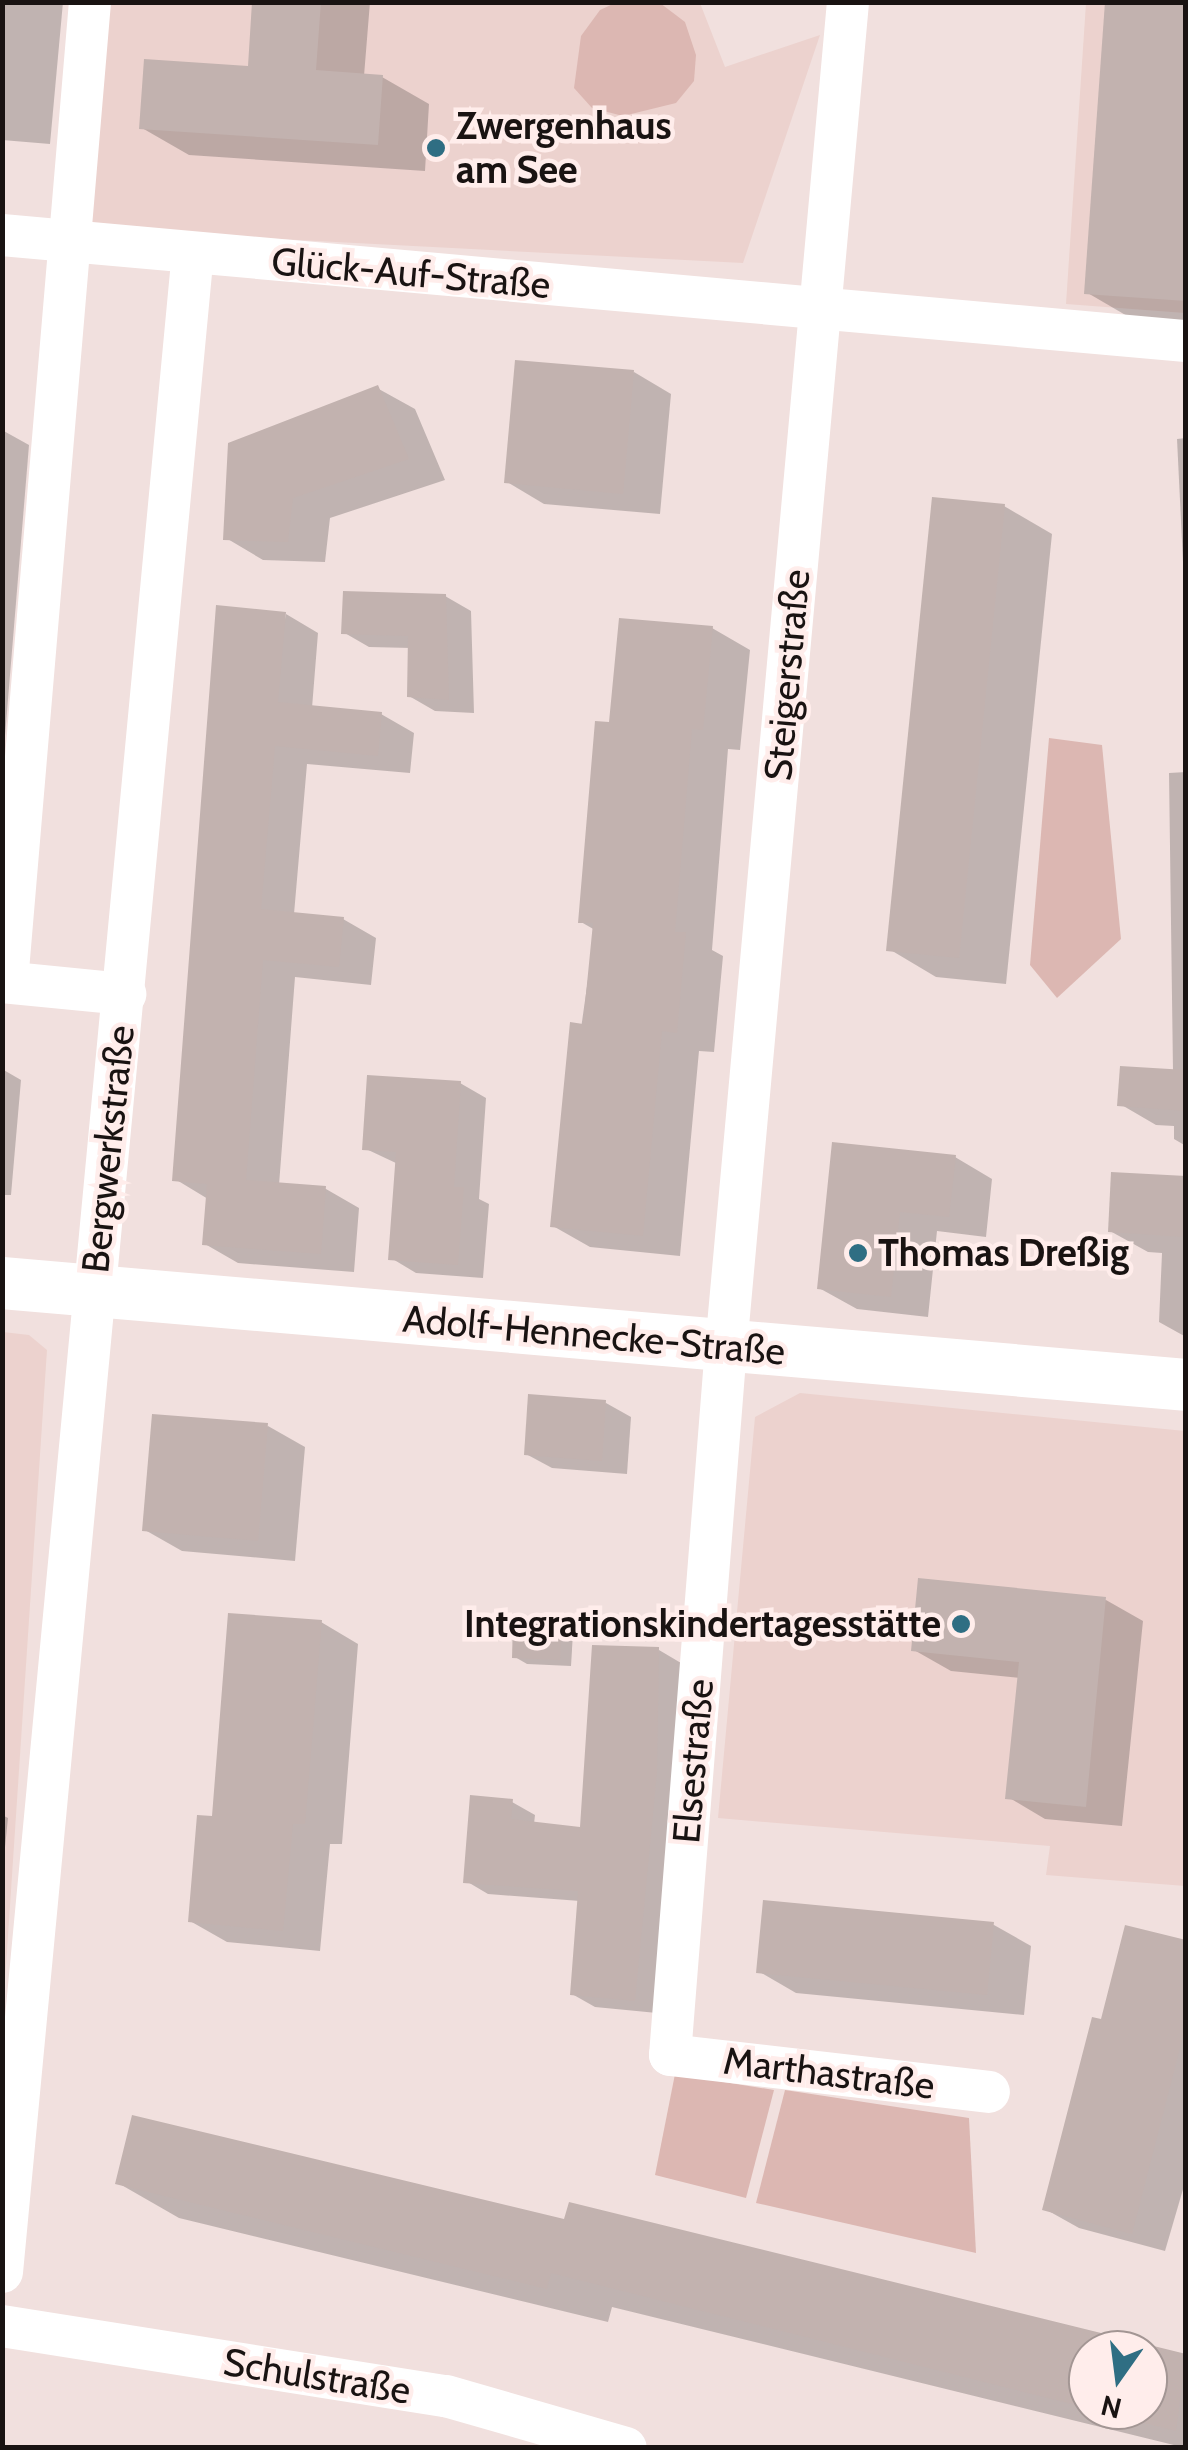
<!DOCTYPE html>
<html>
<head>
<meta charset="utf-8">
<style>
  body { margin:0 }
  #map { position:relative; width:1188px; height:2450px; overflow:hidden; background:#f1e0de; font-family:Cabin,sans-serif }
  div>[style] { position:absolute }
  .built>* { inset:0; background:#ecd2ce }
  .green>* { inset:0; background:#dcb7b2 }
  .shadow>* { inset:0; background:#0003 }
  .building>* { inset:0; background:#c2b2af }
  .minor>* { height:42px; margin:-21px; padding:0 21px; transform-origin:21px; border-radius:21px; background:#fff }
  .tertiary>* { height:52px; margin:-26px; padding:0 26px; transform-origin:26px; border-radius:26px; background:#fff }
  .dots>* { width:28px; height:28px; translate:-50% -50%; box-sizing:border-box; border:5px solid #ffedeb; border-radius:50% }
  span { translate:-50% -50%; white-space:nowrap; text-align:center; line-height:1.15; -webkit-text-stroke:9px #ffedeb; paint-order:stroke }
  .poi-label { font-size:38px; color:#191312; font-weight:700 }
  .left { translate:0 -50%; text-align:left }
  .right { translate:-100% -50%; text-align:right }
  .street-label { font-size:38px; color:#191312 }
  .frame { position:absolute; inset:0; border:5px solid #191312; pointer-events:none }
  .north { position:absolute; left:1068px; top:2330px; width:100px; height:100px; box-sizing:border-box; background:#ffedeb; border:2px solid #a39694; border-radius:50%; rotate:194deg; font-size:28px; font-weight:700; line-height:40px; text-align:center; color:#191312 }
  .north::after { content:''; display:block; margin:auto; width:35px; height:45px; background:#2f6e83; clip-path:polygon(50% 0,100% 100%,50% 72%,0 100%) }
</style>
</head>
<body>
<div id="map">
  <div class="built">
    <div style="clip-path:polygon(104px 3px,700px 3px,725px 67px,820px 35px,743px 263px,83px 229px)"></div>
    <div style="clip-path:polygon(1086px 3px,1185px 3px,1185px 313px,1066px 304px)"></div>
    <div style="clip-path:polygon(3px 1332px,29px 1335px,47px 1350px,3px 2011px)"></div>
    <div style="clip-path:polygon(800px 1393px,1185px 1431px,1185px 1886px,1046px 1875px,1050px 1846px,718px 1818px,755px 1417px)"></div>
  </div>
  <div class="green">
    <div style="clip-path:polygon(615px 3px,660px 3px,685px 22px,696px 55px,694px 81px,676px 103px,623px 116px,592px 108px,574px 88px,581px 36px,600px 10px)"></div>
    <div style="clip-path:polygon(1049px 738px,1102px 745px,1121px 939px,1057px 998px,1030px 965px)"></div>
    <div style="clip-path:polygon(675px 2074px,774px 2090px,746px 2198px,655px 2175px)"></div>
    <div style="clip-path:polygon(785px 2090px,969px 2118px,976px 2253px,756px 2203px)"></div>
  </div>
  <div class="shadow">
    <div style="clip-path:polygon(2px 2px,63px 2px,50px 144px,2px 140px)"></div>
    <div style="clip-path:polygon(255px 2px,370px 2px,364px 76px,382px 77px,429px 104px,425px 171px,189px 155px,142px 128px,251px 68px)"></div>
    <div style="clip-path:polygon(1186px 2px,1186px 323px,1134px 320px,1086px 292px)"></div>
    <div style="clip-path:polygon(634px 372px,671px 394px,660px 514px,544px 504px,507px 482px)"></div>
    <div style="clip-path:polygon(377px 388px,415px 409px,445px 480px,330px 518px,325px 562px,263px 560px,226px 538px)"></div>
    <div style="clip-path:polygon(2px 430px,29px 445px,2px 772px)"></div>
    <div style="clip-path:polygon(1186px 438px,1186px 624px,1177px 439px)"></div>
    <div style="clip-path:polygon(1004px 506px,1052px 534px,1006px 984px,936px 977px,889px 949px)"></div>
    <div style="clip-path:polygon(445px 596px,471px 611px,474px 713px,435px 711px,409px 696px,411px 648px,369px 647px,343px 632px)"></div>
    <div style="clip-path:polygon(286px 614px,318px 633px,312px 708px,381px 714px,414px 733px,410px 773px,307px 764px,294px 914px,343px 919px,376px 938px,371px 985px,295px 977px,279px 1185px,326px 1189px,359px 1208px,354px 1272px,238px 1263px,205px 1244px,208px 1199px,175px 1179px)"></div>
    <div style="clip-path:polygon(712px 628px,750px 650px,740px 750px,728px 749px,712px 950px,723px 956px,714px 1052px,699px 1051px,680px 1256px,590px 1247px,553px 1226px,595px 930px,581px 922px)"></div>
    <div style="clip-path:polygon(1186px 772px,1186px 1146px,1174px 1139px,1174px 1126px,1156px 1125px,1120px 1104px,1173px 1072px,1169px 773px)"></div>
    <div style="clip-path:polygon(2px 1069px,21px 1080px,11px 1195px,2px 1195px)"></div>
    <div style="clip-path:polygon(460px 1083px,486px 1098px,479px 1199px,489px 1204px,483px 1278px,416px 1273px,391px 1258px,398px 1164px,364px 1148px)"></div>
    <div style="clip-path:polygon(955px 1157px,992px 1179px,986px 1237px,937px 1231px,928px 1317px,857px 1309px,819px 1288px)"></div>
    <div style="clip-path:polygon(1186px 1179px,1186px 1337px,1159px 1322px,1162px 1253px,1148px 1252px,1110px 1231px)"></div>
    <div style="clip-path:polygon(606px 1403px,631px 1417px,627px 1474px,552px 1468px,526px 1454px)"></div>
    <div style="clip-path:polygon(268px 1426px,305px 1447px,295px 1561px,182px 1551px,145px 1530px)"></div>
    <div style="clip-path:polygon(1106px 1600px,1143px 1621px,1122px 1826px,1045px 1819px,1008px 1797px,1020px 1678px,951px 1671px,914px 1650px)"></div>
    <div style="clip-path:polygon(321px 1622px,358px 1644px,342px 1844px,330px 1844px,320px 1951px,227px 1942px,190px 1921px,214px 1819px)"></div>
    <div style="clip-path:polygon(561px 1626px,573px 1633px,571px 1666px,527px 1664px,515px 1657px)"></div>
    <div style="clip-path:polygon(659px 1650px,681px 1663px,657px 2013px,595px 2007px,572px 1994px,580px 1901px,488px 1894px,466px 1881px,512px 1802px,535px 1815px,534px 1824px,582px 1830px)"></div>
    <div style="clip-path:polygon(2px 1815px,8px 1818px,3px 1867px,2px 1867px)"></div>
    <div style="clip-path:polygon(994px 1925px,1031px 1946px,1024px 2015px,796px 1993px,758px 1971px)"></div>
    <div style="clip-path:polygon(1186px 1943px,1186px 2179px,1165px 2251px,1079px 2228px,1045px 2209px,1103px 2022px)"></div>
    <div style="clip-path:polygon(evenodd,118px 2183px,565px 2222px,1186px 2356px,1186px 2448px,612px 2307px,608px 2322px,179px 2218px,118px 2183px,1088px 2350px,1148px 2350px,1148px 2410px,1088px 2410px,1088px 2350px)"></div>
  </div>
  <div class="building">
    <div style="clip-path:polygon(252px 2px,321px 2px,316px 70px,383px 75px,378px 145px,139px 129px,144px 59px,248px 66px)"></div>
    <div style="clip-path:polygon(1105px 2px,1186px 2px,1186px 301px,1084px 294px)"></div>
    <div style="clip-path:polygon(515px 360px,634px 370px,623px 494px,504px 483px)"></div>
    <div style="clip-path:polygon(378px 385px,409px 459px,293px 498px,288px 542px,223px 540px,228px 443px)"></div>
    <div style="clip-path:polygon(932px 497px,1005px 504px,959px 958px,886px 951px)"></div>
    <div style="clip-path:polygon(343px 591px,446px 594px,449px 700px,407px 697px,408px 636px,341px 634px)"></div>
    <div style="clip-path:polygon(216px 605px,286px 612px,278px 702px,382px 712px,378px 756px,275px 746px,261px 909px,344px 917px,339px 967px,263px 960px,246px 1180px,326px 1186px,321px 1254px,202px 1245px,207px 1184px,172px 1181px)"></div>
    <div style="clip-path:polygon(619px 618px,713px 626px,703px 730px,692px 729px,675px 932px,686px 932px,677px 1033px,662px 1031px,643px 1236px,550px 1227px,570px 1022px,583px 1024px,593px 923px,578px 923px,595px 721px,609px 722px)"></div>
    <div style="clip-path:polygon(1120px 1066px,1186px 1070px,1186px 1111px,1117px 1106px)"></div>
    <div style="clip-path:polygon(367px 1075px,461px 1081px,454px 1187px,464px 1187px,458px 1265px,388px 1260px,396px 1152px,362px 1150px)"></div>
    <div style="clip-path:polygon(832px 1142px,956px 1155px,949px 1217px,900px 1212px,891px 1297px,817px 1289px)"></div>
    <div style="clip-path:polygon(1111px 1172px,1186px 1176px,1186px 1237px,1108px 1232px)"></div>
    <div style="clip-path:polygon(528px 1394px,606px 1400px,602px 1461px,524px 1455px)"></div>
    <div style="clip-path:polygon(152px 1414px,268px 1423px,258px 1541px,142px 1531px)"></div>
    <div style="clip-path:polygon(918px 1578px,1106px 1597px,1086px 1807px,1005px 1799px,1019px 1662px,911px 1651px)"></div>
    <div style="clip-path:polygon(228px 1613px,322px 1620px,305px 1824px,293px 1824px,283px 1931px,188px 1922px,197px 1815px,212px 1816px)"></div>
    <div style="clip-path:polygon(513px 1621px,561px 1623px,560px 1660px,512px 1658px)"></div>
    <div style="clip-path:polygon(592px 1645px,659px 1647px,657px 1772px,635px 2001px,570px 1995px,578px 1891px,463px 1883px,470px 1795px,513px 1799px,511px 1819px,580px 1827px)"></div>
    <div style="clip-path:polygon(763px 1900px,994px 1922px,987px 1995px,756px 1973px)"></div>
    <div style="clip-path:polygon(1125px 1925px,1186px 1940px,1186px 2025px,1132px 2234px,1042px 2210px,1092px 2017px,1101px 2019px)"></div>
    <div style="clip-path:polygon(132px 2115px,564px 2219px,569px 2202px,1186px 2354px,1176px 2431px,1094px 2410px,1148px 2410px,1148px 2350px,1088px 2350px,1088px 2408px,551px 2273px,547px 2289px,115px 2184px)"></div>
  </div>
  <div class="minor">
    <div style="left:848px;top:2px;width:1351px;rotate:95.18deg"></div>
    <div style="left:726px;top:1347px;width:710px;rotate:94.52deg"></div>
    <div style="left:670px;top:2055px;width:321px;rotate:6.6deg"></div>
    <div style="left:2px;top:235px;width:1189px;rotate:5.12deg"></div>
    <div style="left:2px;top:982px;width:124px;rotate:5.6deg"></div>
    <div style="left:7px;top:982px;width:984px;rotate:-85.16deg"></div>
    <div style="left:2px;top:2272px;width:2028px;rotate:-84.6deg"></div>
    <div style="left:2px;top:2326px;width:449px;rotate:9deg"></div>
    <div style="left:446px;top:2396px;width:187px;rotate:16.1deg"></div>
  </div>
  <div class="tertiary">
    <div style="left:2px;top:1283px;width:1188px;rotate:4.92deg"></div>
  </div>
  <div class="dots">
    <div style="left:436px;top:148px;background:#2f6e83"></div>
    <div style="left:858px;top:1253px;background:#2f6e83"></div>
    <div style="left:961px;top:1624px;background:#2f6e83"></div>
  </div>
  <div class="poi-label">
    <span class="left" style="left:456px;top:148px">Zwergenhaus<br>am See</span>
    <span class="left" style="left:878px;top:1253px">Thomas Dreßig</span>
    <span class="right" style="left:941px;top:1624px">Integrationskindertagesstätte</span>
  </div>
  <div class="street-label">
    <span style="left:411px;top:273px;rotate:5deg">Glück-Auf-Straße</span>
    <span style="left:787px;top:675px;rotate:-85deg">Steigerstraße</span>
    <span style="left:108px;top:1149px;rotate:-84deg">Bergwerkstraße</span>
    <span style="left:594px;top:1335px;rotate:5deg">Adolf-Hennecke-Straße</span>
    <span style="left:693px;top:1761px;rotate:-85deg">Elsestraße</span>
    <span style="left:829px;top:2073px;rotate:7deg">Marthastraße</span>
    <span style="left:317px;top:2376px;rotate:9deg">Schulstraße</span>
  </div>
  <div class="frame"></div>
  <div class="north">N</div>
</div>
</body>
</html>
